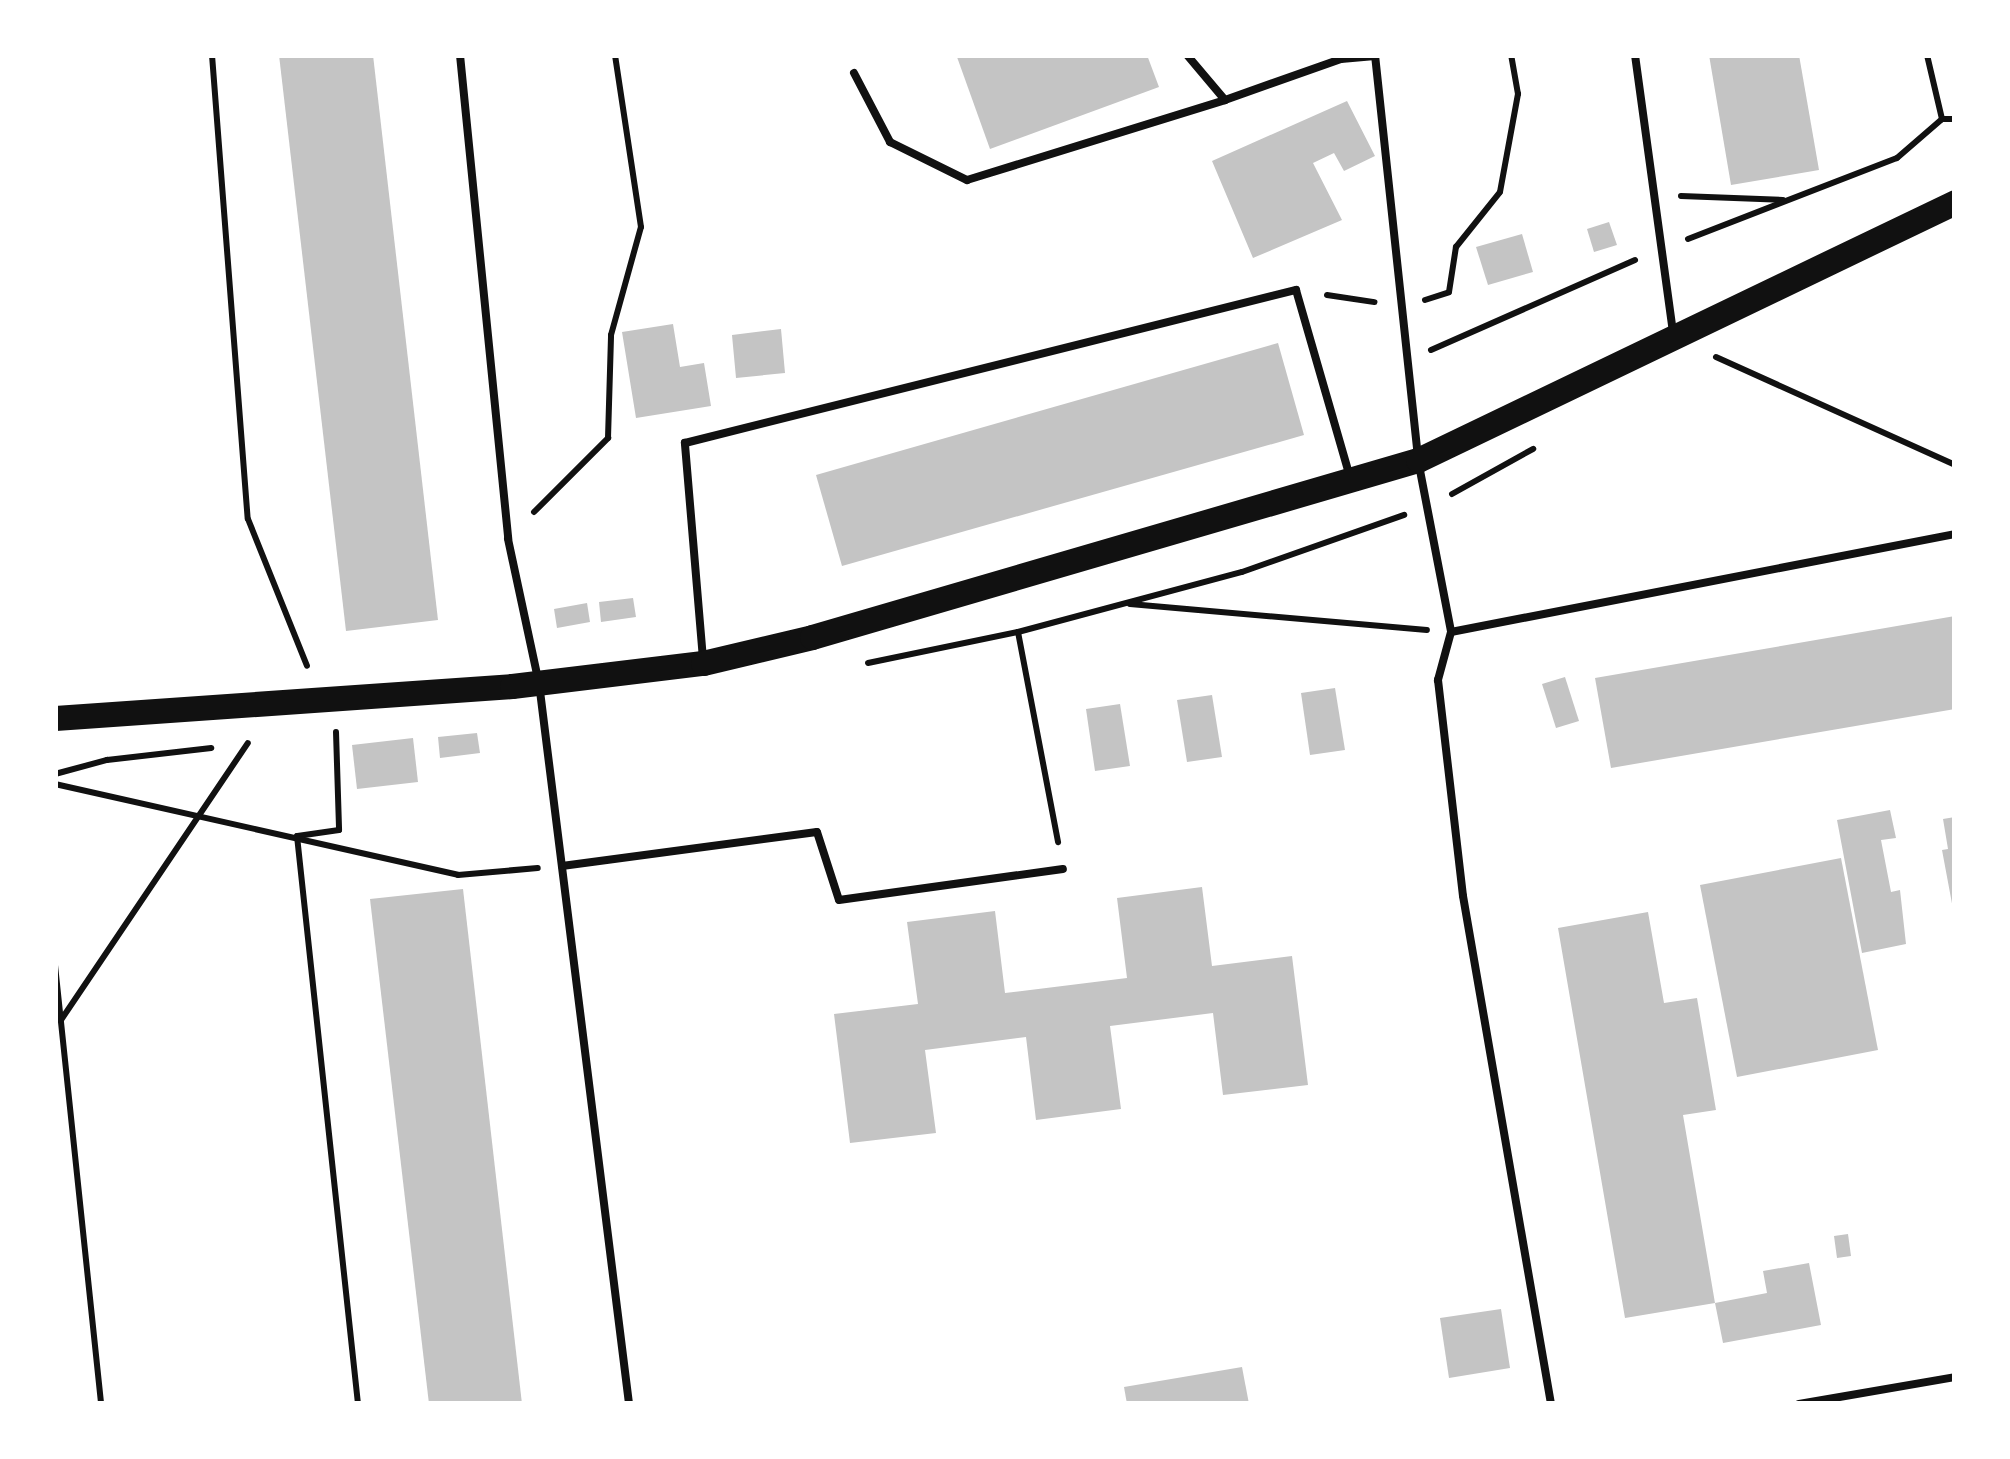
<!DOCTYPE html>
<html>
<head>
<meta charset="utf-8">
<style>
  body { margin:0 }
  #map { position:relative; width:2010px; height:1459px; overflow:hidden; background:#fff; font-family:Helvetica,sans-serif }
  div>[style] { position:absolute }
  .building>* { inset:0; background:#c4c4c4 }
  .path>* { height:6px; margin:-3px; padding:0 3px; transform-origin:3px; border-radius:3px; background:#111 }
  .service>* { height:8px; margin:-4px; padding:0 4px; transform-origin:4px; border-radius:4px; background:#111 }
  .primary>* { height:25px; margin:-12.5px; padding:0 12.5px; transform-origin:12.5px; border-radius:12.5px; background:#111 }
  span { translate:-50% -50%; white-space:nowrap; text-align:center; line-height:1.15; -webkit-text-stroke:8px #fff; paint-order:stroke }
  .frame { position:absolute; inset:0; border:58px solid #fff; pointer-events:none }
</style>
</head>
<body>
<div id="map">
  <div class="building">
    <div style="clip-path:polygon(279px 55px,373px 55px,438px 620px,346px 631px)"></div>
    <div style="clip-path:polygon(1147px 55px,1159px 87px,990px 149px,957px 57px)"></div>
    <div style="clip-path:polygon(1709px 55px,1799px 55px,1819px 170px,1731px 185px)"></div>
    <div style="clip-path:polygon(1347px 101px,1375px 156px,1344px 171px,1334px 153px,1313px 163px,1342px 220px,1253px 258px,1212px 161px)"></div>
    <div style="clip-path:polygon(1609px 222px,1617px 245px,1594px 252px,1587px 229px)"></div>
    <div style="clip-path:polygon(1522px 234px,1533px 272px,1488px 285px,1476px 247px)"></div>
    <div style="clip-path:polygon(673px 324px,680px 367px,704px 363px,711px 406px,636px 418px,622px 332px)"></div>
    <div style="clip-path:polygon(781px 329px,785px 373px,736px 378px,732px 335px)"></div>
    <div style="clip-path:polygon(1278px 343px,1304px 435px,842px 566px,816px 475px)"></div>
    <div style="clip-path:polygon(633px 598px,636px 617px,601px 622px,599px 602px)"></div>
    <div style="clip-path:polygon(587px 603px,590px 622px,557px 628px,554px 609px)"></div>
    <div style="clip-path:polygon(1955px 616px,1955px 709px,1611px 768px,1595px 678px)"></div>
    <div style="clip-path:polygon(1565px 677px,1579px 721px,1556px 728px,1542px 684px)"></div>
    <div style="clip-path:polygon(1335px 688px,1345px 750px,1310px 755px,1301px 693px)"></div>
    <div style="clip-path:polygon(1212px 695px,1222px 757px,1187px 762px,1177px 700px)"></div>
    <div style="clip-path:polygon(1120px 704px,1130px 766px,1095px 771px,1086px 709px)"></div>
    <div style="clip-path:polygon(477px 733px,480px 753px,440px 758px,438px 737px)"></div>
    <div style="clip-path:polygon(413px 738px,418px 782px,357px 789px,352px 745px)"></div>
    <div style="clip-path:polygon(1890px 810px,1896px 838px,1881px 840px,1891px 892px,1900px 890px,1906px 944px,1862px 953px,1837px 820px)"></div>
    <div style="clip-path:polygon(1955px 817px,1955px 909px,1953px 909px,1942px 850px,1948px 849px,1943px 819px)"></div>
    <div style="clip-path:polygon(1841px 858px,1878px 1050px,1737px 1077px,1700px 885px)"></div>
    <div style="clip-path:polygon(1202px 887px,1212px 966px,1292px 956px,1308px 1085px,1223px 1095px,1213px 1013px,1110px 1026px,1121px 1109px,1036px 1120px,1026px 1037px,925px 1050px,936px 1133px,850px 1143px,834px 1014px,918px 1004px,907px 922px,995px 911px,1005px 993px,1127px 978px,1117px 898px)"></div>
    <div style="clip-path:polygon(463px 889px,476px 1002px,522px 1404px,429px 1404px,370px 899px)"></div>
    <div style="clip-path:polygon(1648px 912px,1664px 1003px,1697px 998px,1716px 1110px,1683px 1115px,1715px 1303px,1625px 1318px,1558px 928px)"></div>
    <div style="clip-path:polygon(1848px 1234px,1851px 1256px,1837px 1258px,1834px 1236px)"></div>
    <div style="clip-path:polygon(1809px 1263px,1821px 1325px,1723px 1343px,1715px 1303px,1767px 1293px,1763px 1271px)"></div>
    <div style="clip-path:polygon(1501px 1309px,1510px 1368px,1449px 1378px,1440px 1318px)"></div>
    <div style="clip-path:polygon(1242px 1367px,1249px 1404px,1127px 1404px,1124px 1387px)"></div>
  </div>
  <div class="path">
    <div style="left:212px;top:55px;width:465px;rotate:85.6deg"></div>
    <div style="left:248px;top:519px;width:158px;rotate:68.1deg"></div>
    <div style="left:1927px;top:55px;width:66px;rotate:76.8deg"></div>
    <div style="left:1942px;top:119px;width:13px"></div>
    <div style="left:1681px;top:196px;width:102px;rotate:2.2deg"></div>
    <div style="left:1688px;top:239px;width:224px;rotate:-21.2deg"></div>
    <div style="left:1897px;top:158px;width:60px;rotate:-40.9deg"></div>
    <div style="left:1327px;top:295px;width:48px;rotate:8.5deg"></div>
    <div style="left:1425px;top:300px;width:25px;rotate:-18deg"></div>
    <div style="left:1449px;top:292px;width:46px;rotate:-81.2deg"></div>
    <div style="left:1456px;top:247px;width:70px;rotate:-51.3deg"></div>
    <div style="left:1500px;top:192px;width:100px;rotate:-79.6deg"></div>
    <div style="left:1518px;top:94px;width:40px;rotate:-100deg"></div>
    <div style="left:1431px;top:350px;width:223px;rotate:-23.8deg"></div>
    <div style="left:1716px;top:357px;width:262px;rotate:24.3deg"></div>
    <div style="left:1452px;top:494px;width:93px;rotate:-29.1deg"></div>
    <div style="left:534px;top:512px;width:105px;rotate:-45deg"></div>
    <div style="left:608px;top:438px;width:103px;rotate:-88.3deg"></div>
    <div style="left:611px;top:335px;width:112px;rotate:-74.5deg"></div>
    <div style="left:641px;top:227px;width:174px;rotate:-98.6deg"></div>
    <div style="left:1130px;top:604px;width:298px;rotate:5deg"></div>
    <div style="left:1018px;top:632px;width:214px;rotate:79.2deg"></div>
    <div style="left:868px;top:663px;width:153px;rotate:-11.7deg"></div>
    <div style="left:1018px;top:632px;width:232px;rotate:-15deg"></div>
    <div style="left:1242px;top:572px;width:172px;rotate:-19.4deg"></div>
    <div style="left:336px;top:732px;width:98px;rotate:88.2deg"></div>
    <div style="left:339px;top:830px;width:42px;rotate:171.9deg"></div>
    <div style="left:297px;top:836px;width:571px;rotate:83.87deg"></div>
    <div style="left:55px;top:774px;width:54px;rotate:-15.1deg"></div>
    <div style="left:107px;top:760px;width:105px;rotate:-6.6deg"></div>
    <div style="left:55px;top:784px;width:413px;rotate:12.7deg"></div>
    <div style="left:458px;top:875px;width:80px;rotate:-5deg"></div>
    <div style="left:55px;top:965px;width:441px;rotate:84deg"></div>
    <div style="left:61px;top:1020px;width:334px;rotate:-56deg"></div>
  </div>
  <div class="service">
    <div style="left:460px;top:55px;width:486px;rotate:84.3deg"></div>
    <div style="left:508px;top:539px;width:147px;rotate:77.9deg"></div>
    <div style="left:539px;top:683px;width:727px;rotate:82.88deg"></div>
    <div style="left:1187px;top:55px;width:59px;rotate:49.8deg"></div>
    <div style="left:1225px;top:100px;width:123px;rotate:-19.5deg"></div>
    <div style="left:1341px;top:59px;width:34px;rotate:-5deg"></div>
    <div style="left:1375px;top:55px;width:407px;rotate:83.9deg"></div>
    <div style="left:1418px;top:460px;width:175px;rotate:79.1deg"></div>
    <div style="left:1451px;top:632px;width:50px;rotate:105.2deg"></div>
    <div style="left:1438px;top:680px;width:217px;rotate:83.4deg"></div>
    <div style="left:1463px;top:896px;width:516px;rotate:80.17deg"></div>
    <div style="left:1635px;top:55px;width:281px;rotate:82.2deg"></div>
    <div style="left:854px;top:73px;width:78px;rotate:62.4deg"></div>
    <div style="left:890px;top:142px;width:86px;rotate:26.3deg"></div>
    <div style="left:967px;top:180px;width:270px;rotate:-17.2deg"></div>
    <div style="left:1451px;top:632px;width:513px;rotate:-11deg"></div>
    <div style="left:703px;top:659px;width:217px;rotate:-94.8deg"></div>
    <div style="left:685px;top:443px;width:630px;rotate:-14.06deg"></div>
    <div style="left:1296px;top:290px;width:195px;rotate:73.9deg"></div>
    <div style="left:562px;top:866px;width:257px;rotate:-7.6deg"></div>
    <div style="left:817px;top:832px;width:71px;rotate:72.1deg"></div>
    <div style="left:839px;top:900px;width:226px;rotate:-7.9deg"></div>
    <div style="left:1799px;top:1404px;width:158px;rotate:-9.8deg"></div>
  </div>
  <div class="primary">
    <div style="left:55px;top:718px;width:458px;rotate:-4deg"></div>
    <div style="left:512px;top:686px;width:192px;rotate:-6.9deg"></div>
    <div style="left:703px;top:663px;width:112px;rotate:-13.4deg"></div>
    <div style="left:812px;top:637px;width:631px;rotate:-16.28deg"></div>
    <div style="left:1418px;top:460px;width:596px;rotate:-25.66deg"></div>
  </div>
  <div class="frame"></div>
</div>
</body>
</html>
